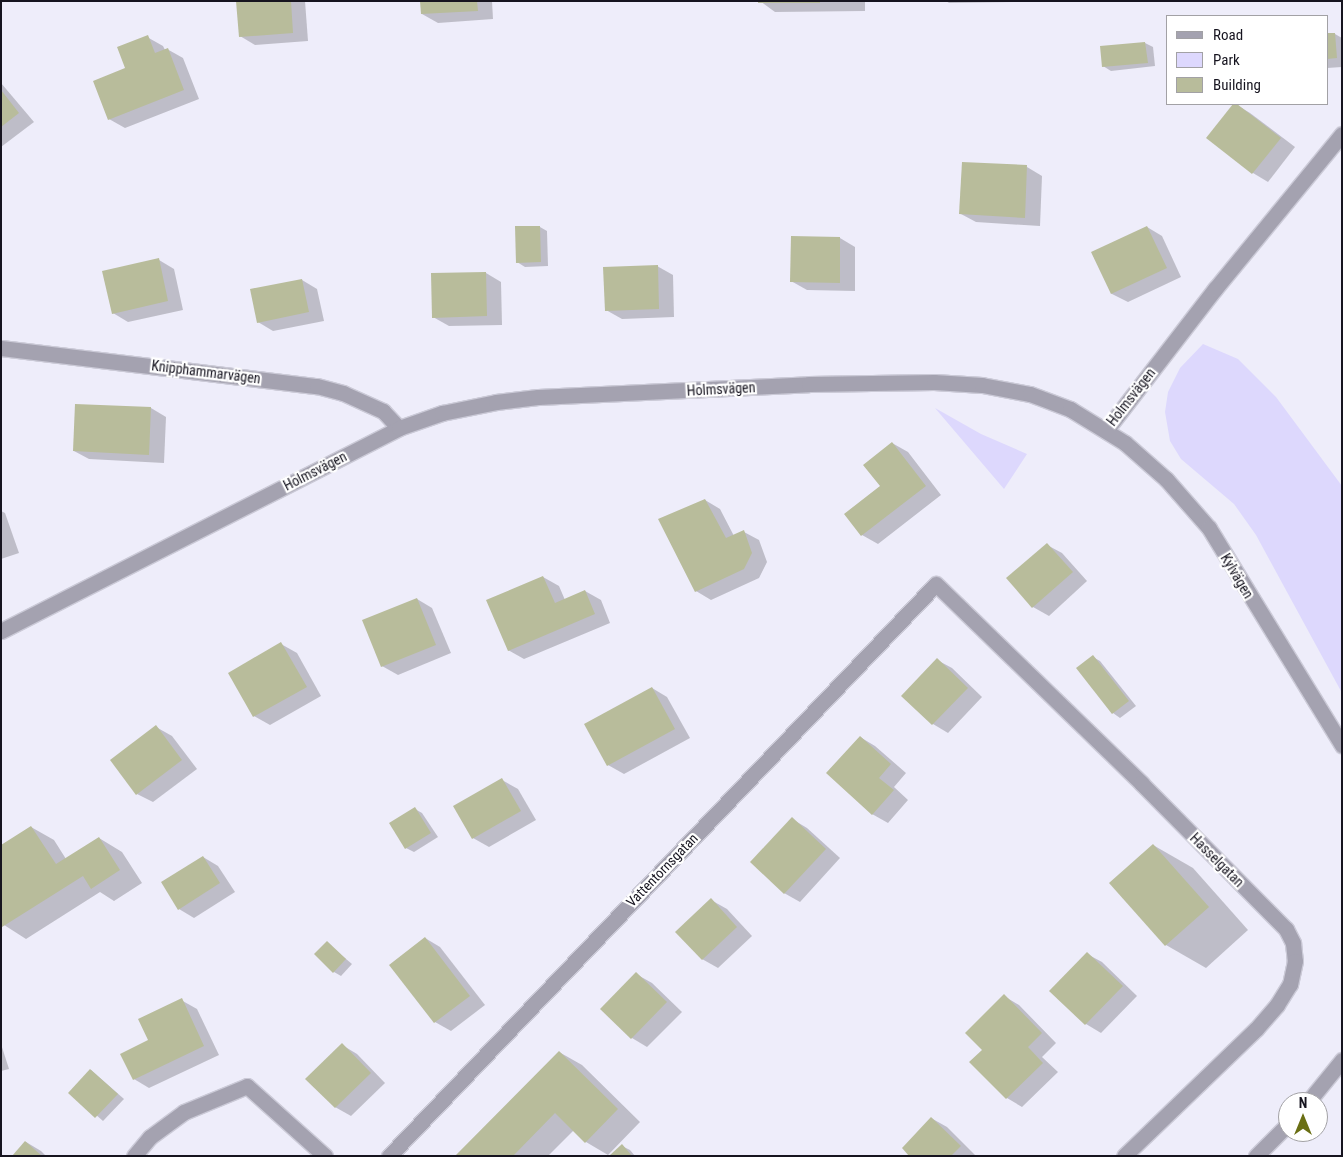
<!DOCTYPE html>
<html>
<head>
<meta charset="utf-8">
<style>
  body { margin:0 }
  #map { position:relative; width:1343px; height:1157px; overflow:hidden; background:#eeedfa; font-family:"Roboto Condensed",sans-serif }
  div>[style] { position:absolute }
  .green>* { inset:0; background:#ddd8fd }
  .shadow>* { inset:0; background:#0003 }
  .building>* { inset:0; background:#b8bc9b }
  .roads { filter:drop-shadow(1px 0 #cbcad7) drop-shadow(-1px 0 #cbcad7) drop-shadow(0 1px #cbcad7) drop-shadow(0 -1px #cbcad7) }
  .street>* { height:15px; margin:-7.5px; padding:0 7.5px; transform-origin:7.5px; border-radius:7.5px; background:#a4a2b0 }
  span { translate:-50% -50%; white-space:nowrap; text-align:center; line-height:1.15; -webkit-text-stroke:4.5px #fff; paint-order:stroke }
  .street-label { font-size:14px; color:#16141f }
  .frame { position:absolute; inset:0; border:2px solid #16141f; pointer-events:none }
  .legend { position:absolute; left:1166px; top:15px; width:162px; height:90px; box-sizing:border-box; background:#fff; border:1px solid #a2a1a5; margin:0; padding:6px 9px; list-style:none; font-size:15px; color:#16141f }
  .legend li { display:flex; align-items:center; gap:10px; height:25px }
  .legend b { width:25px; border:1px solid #a2a1a5 }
  .north { position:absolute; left:1278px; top:1092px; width:50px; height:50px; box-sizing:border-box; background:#fff; border:1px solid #a2a1a5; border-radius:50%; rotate:0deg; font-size:14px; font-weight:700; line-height:20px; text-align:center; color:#16141f }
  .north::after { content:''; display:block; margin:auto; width:18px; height:22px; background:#6a6f14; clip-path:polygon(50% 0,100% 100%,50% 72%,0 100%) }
</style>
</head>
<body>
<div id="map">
  <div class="green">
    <div style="clip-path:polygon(1203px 344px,1238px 359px,1276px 397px,1342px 486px,1342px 693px,1256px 535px,1234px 504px,1181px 459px,1170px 441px,1165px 412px,1168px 392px,1180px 368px)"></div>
    <div style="clip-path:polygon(935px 408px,981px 434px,1027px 454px,1004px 489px)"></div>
  </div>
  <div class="shadow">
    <div style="clip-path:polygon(237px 1px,305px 1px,308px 41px,255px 45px,240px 36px)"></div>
    <div style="clip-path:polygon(421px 1px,492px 1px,493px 19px,438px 23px,422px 14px)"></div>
    <div style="clip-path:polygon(760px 1px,865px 1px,865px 11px,775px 12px)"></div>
    <div style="clip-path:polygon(946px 1px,1013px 1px,1014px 2px,949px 3px)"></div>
    <div style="clip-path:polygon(1335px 34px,1342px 38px,1342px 67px,1327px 68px,1327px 35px)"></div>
    <div style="clip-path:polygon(147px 37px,163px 46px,165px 50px,167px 49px,183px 58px,199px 99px,125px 128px,109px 119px,127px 69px)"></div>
    <div style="clip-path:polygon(1145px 43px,1153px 47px,1155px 66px,1111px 71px,1103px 66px,1101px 47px)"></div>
    <div style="clip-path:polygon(1px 83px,34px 122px,1px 147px)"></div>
    <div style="clip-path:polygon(1235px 104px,1250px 113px,1295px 147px,1268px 182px,1253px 173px,1208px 138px)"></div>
    <div style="clip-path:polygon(1027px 167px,1042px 176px,1040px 226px,976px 222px,961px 214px)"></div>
    <div style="clip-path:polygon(540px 227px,547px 231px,548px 266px,525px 267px,517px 262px)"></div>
    <div style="clip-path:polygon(1147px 227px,1162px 236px,1181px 277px,1128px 302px,1112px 294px,1092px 253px)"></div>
    <div style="clip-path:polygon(840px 238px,855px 247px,855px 291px,807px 290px,791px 281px)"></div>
    <div style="clip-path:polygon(159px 260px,174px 269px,183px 310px,128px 322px,113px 313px)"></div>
    <div style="clip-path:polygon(657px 266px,673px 275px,674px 317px,622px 319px,606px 310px)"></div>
    <div style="clip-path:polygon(486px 273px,501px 282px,502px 325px,449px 326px,433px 317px)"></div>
    <div style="clip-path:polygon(302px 280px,317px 289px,324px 321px,273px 331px,258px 322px)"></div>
    <div style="clip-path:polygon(76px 405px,151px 408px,166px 417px,164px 463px,89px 459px,74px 451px)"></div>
    <div style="clip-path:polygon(892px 443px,908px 452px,941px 495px,878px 544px,862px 535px,846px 514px,881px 486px)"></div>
    <div style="clip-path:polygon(705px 500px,720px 509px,734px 536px,744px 532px,759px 540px,767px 562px,759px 578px,711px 600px,696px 591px)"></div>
    <div style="clip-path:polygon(1px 511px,5px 513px,19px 553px,1px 559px)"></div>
    <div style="clip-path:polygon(1047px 545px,1062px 553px,1087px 581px,1049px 616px,1033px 607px,1008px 579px)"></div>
    <div style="clip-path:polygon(543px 577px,559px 586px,565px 600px,585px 591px,601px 600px,610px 623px,524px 659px,508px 650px)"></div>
    <div style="clip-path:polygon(417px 599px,432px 608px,451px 653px,398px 675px,382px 666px)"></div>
    <div style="clip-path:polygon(281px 644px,297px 653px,321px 696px,270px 725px,254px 716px,230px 674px)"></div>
    <div style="clip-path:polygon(1093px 657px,1100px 661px,1136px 706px,1120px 718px,1113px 713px,1078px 669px)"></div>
    <div style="clip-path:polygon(937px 660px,952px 668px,982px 697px,948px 733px,933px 724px,903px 696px)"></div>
    <div style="clip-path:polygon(652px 688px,667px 697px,690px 738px,624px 774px,608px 765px)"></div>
    <div style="clip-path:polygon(156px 727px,172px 736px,197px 769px,153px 802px,137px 794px)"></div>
    <div style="clip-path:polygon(860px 737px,875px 746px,906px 773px,894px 787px,908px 800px,888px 823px,872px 814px)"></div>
    <div style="clip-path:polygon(502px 780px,518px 789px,536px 820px,489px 847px,473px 838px,455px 807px)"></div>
    <div style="clip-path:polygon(415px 809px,422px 813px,438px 837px,414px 852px,406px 848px)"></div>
    <div style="clip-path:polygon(792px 819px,807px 828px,840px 858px,800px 902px,784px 893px)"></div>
    <div style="clip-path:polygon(31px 827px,54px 840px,66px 859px,99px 838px,122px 852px,142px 883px,114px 901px,100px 892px,26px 939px,1px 923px,1px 846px)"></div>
    <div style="clip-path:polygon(1153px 845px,1193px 868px,1248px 930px,1206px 968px,1166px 945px,1110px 883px)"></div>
    <div style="clip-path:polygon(203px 857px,218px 866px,235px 892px,194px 918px,179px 909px)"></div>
    <div style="clip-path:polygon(711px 900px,727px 909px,752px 936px,718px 968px,702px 959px)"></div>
    <div style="clip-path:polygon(425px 938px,440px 947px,485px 1005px,451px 1031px,435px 1022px,390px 965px)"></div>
    <div style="clip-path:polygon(327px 943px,352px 964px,341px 976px,334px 972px)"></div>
    <div style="clip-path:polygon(1087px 954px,1102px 962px,1137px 996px,1101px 1033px,1086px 1024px)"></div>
    <div style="clip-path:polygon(636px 974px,652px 983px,682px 1012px,647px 1047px,632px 1038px)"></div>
    <div style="clip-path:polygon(1004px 996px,1019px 1005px,1056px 1043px,1042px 1057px,1058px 1072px,1022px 1107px,1007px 1098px,971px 1062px,984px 1050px)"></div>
    <div style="clip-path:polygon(181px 1000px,197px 1009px,219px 1055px,149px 1088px,134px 1079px,150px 1041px)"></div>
    <div style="clip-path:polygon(1px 1044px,9px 1069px,1px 1071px)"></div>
    <div style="clip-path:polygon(342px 1045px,357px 1054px,385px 1083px,351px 1116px,335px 1107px)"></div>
    <div style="clip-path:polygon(559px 1052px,582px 1065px,640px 1122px,608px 1155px,586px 1142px,574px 1130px,548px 1156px,457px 1156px)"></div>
    <div style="clip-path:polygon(91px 1070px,124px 1099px,103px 1121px,70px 1092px)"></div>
    <div style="clip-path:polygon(931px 1118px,947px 1127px,975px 1155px,911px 1156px)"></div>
    <div style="clip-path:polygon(26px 1142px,41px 1151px,46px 1156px,14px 1156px)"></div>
    <div style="clip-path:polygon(622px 1146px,630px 1150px,635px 1156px,611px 1156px)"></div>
  </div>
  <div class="building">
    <div style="clip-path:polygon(236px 1px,291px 1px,293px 33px,239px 37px)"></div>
    <div style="clip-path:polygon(420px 1px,477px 1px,478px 11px,421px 14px)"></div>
    <div style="clip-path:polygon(758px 1px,820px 1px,820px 3px,758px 3px)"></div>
    <div style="clip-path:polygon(1327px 33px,1335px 33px,1337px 58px,1327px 59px)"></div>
    <div style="clip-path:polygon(148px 35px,155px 53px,168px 48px,184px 90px,108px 120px,93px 81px,125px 68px,117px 47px)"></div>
    <div style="clip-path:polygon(1145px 42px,1148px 63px,1102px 67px,1100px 46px)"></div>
    <div style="clip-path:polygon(1px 90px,19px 113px,1px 127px)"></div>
    <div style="clip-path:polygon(1233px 104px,1237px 104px,1281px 138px,1252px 174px,1206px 138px)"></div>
    <div style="clip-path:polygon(962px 162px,1027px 165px,1025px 218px,959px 214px)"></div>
    <div style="clip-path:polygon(515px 226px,540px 226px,541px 262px,516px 263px)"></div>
    <div style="clip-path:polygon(1147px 226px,1167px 268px,1111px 294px,1091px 252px)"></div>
    <div style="clip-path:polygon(791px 236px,840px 237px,840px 283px,790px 282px)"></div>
    <div style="clip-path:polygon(159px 258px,168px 301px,112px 314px,102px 271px)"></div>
    <div style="clip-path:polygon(658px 265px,659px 309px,605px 311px,603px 267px)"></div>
    <div style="clip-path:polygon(486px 272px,487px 316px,432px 318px,431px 273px)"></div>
    <div style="clip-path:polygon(302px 279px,309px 312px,257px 323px,250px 289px)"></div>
    <div style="clip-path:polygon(75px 404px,151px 407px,149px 455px,73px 451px)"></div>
    <div style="clip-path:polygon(892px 442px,926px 486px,861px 536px,844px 514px,880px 486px,863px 465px)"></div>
    <div style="clip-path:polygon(705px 499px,726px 538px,744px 530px,752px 553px,744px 569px,695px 592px,658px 519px)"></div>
    <div style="clip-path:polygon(1047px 543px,1073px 572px,1032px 608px,1006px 578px)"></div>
    <div style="clip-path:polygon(543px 576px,555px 603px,585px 590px,595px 614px,508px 651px,486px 600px)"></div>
    <div style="clip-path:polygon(417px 598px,436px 645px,381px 667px,362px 620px)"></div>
    <div style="clip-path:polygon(281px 642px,307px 687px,253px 717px,228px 673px)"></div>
    <div style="clip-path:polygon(1093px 655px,1129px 701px,1112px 714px,1076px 668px)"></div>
    <div style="clip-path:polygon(937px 658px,968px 688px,932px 725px,901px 696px)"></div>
    <div style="clip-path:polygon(652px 687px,675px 729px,607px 766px,584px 724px)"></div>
    <div style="clip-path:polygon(156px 725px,182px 760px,136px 795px,110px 760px)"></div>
    <div style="clip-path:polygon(860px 736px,891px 764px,879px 778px,894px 790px,872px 815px,826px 773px)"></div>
    <div style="clip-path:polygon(502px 778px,521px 811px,472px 839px,453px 806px)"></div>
    <div style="clip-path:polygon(415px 807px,431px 833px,405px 849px,389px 823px)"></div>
    <div style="clip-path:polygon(792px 817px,826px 849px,784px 894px,750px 862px)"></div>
    <div style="clip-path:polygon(31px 826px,56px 864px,99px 837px,120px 870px,91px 889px,83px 876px,2px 927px,1px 845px)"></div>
    <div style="clip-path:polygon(1153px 844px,1209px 907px,1165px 946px,1109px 883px)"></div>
    <div style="clip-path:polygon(203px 856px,220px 883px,178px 910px,161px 882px)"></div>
    <div style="clip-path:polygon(711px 898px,737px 927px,702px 960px,675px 932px)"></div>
    <div style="clip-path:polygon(425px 937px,470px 996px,434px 1023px,389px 965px)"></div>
    <div style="clip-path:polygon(327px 941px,346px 959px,333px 973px,314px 954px)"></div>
    <div style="clip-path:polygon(1087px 952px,1123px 986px,1085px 1025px,1049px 991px)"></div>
    <div style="clip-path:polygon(636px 972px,667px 1002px,631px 1039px,600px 1009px)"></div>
    <div style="clip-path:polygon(1004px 994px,1042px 1033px,1028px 1047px,1043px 1063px,1006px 1099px,969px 1062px,982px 1050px,965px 1033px)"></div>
    <div style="clip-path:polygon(182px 998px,204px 1046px,133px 1080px,120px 1054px,148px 1040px,138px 1019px)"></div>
    <div style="clip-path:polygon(342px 1043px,371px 1073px,335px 1108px,305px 1079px)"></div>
    <div style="clip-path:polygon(559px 1051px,618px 1109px,585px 1143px,555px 1113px,513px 1156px,455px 1156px)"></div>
    <div style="clip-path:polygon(90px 1069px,118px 1094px,95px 1118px,68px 1093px)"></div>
    <div style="clip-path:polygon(931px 1117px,961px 1146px,951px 1156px,909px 1156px,902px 1148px)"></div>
    <div style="clip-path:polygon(25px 1141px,42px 1156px,12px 1156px)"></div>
    <div style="clip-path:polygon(622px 1144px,632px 1156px,609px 1156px)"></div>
  </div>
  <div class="roads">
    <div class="street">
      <div style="left:1px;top:348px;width:318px;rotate:6.9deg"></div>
      <div style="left:317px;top:386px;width:27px;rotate:15deg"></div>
      <div style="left:343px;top:393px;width:44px;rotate:24.2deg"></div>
      <div style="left:383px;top:411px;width:23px;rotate:47deg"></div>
      <div style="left:1107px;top:429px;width:177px;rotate:-52.4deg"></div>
      <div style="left:1215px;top:289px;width:200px;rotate:-50.7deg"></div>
      <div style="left:1px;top:631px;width:447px;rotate:-27deg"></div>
      <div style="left:399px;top:428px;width:46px;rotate:-19.2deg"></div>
      <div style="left:442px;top:413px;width:55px;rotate:-11.5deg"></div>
      <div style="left:496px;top:402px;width:42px;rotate:-6.8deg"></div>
      <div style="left:538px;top:397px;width:271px;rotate:-2.7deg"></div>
      <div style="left:809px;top:384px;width:125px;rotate:-0.9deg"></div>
      <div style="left:934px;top:382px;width:48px;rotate:3.6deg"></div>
      <div style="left:982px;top:385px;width:49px;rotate:10.6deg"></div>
      <div style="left:1030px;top:394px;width:43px;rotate:20.6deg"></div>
      <div style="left:1070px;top:409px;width:65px;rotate:31.7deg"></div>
      <div style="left:1125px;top:443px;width:55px;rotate:41.3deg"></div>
      <div style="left:1166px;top:479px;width:65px;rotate:48.7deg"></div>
      <div style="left:1209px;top:528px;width:255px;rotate:58.5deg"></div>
      <div style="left:1308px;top:1102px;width:54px;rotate:-51deg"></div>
      <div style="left:134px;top:1156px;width:25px;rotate:-50deg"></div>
      <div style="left:150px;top:1137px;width:42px;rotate:-36.3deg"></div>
      <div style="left:184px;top:1112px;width:68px;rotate:-22.4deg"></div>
      <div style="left:247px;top:1086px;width:105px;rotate:41.9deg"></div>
      <div style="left:389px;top:1156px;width:791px;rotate:-46.28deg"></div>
      <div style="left:936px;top:584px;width:286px;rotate:44.1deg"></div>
      <div style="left:1141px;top:783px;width:206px;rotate:45.2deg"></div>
      <div style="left:1286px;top:929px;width:16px;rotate:63deg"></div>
      <div style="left:1293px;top:943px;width:18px;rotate:84deg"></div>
      <div style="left:1295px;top:961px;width:24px;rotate:102deg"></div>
      <div style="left:1290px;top:984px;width:25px;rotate:122deg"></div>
      <div style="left:1277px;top:1005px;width:32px;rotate:131deg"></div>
      <div style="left:1256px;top:1029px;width:183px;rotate:136.1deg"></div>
      <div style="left:1256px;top:1156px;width:45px;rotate:-45deg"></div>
    </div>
  </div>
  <div class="street-label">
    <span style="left:206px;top:372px;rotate:7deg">Knipphammarvägen</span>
    <span style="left:721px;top:389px;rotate:-3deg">Holmsvägen</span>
    <span style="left:1131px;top:397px;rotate:-52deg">Holmsvägen</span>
    <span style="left:315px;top:471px;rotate:-27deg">Holmsvägen</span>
    <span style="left:1237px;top:576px;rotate:59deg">Kylvägen</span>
    <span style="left:1217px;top:860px;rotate:45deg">Hasselgatan</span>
    <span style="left:662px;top:870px;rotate:-46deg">Vattentornsgatan</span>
  </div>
  <div class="frame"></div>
  <ul class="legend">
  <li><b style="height:6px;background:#a4a2b0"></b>Road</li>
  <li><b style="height:14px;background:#ddd8fd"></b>Park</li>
  <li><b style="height:14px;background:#b8bc9b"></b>Building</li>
  </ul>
  <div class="north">N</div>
</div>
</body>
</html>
